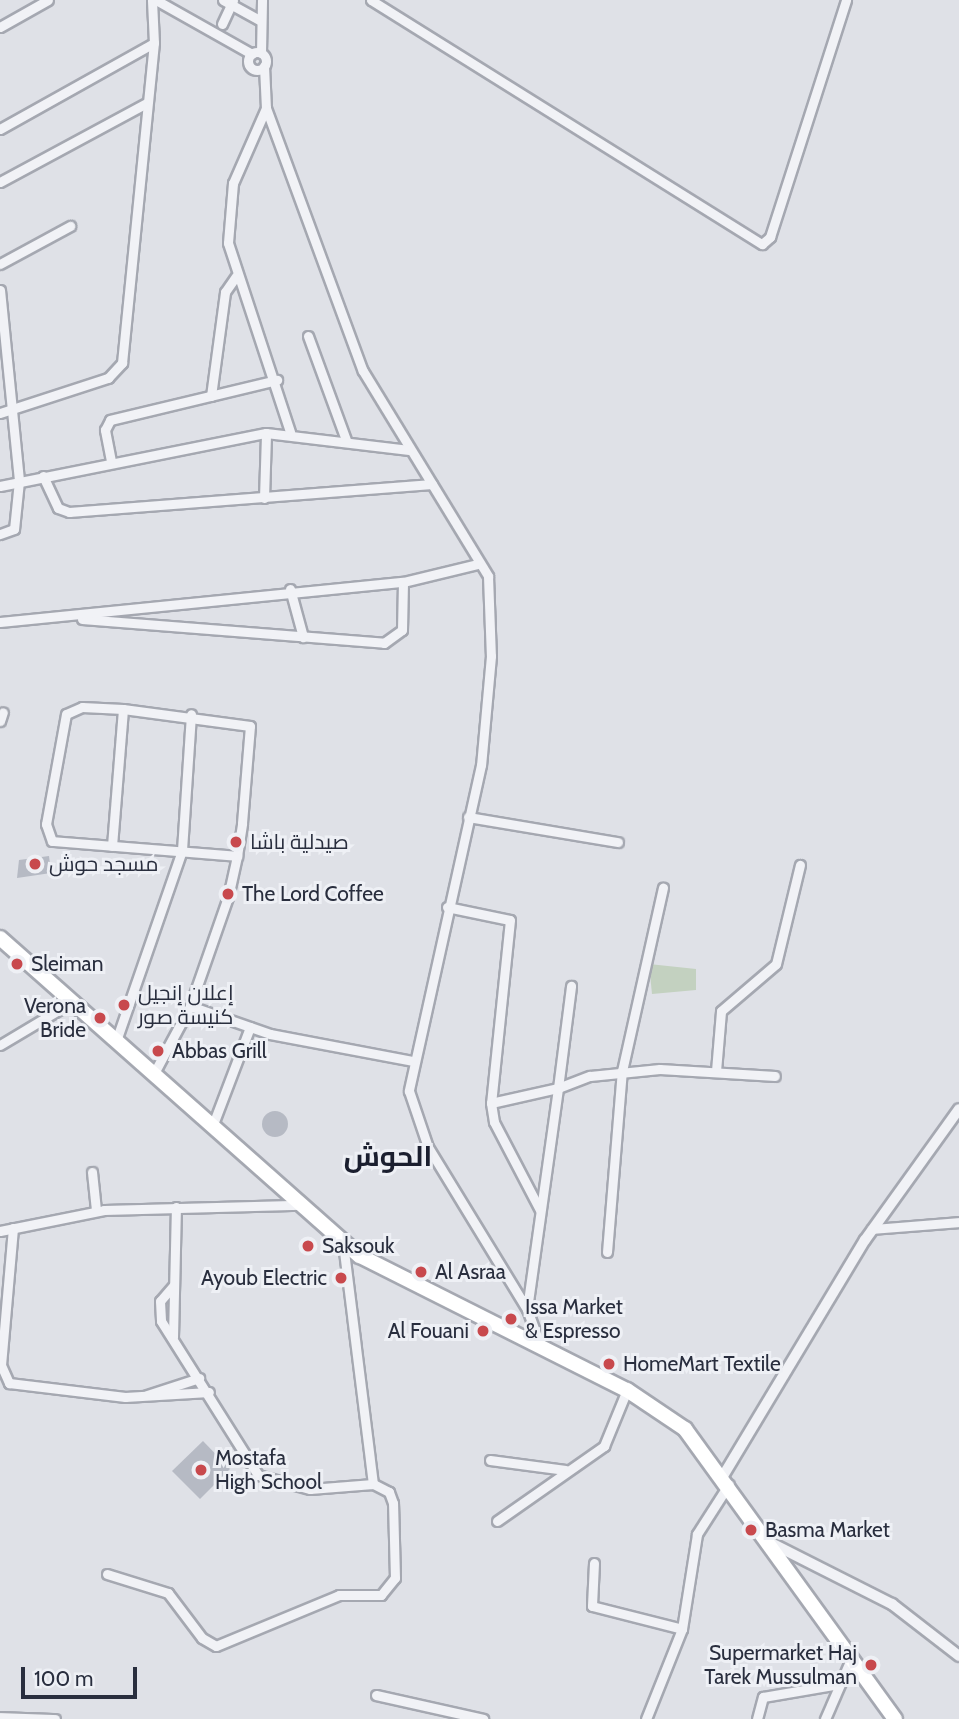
<!DOCTYPE html>
<html>
<head>
<meta charset="utf-8">
<style>
  body { margin:0 }
  #map { position:relative; width:959px; height:1719px; overflow:hidden; background:#dfe1e7; font-family:Cabin,Cairo,sans-serif }
  div>[style] { position:absolute }
  .green>* { inset:0; background:#c3d1c0 }
  .building>* { inset:0; background:#b6bac4 }
  .round { border-radius:50% }
  .roads { filter:drop-shadow(2px 0 #a5a8b1) drop-shadow(-2px 0 #a5a8b1) drop-shadow(0 2px #a5a8b1) drop-shadow(0 -2px #a5a8b1) }
  .minor>* { height:9px; margin:-4.5px; padding:0 4.5px; transform-origin:4.5px; border-radius:4.5px; background:#f1f2f6 }
  .minor>.ring { margin:-4.5px; padding:0; box-sizing:content-box; background:none; border:9px solid #f1f2f6; border-radius:50% }
  .tertiary>* { height:10px; margin:-5px; padding:0 5px; transform-origin:5px; border-radius:5px; background:#f1f2f6 }
  .primary>* { height:14px; margin:-7px; padding:0 7px; transform-origin:7px; border-radius:7px; background:#fff }
  .dots>* { width:19px; height:19px; translate:-50% -50%; box-sizing:border-box; border:4px solid #eef0f5; border-radius:50% }
  span { translate:-50% -50%; white-space:nowrap; text-align:center; line-height:1.15; -webkit-text-stroke:6px #eef0f5; paint-order:stroke }
  .poi-label { font-size:21px; color:#292e3e }
  .left { translate:0 -50%; text-align:left }
  .right { translate:-100% -50%; text-align:right }
  .district-label { font-size:28px; color:#1b1f2f; font-weight:700 }
  .scale { position:absolute; left:21px; top:1667px; width:116px; height:32px; box-sizing:border-box; border:4px solid #292e3e; border-top:0; padding-left:9px; font-size:21px; line-height:24px; white-space:nowrap; color:#292e3e; -webkit-text-stroke:5px #eef0f5; paint-order:stroke }
</style>
</head>
<body>
<div id="map">
  <div class="green">
    <div style="clip-path:polygon(649px 964px,696px 969px,696px 990px,652px 994px)"></div>
  </div>
  <div class="building">
    <div style="clip-path:polygon(49px 856px,51px 873px,17px 878px,19px 860px)"></div>
    <div class="round" style="left:262px;top:1111px;width:26px;height:26px"></div>
    <div style="clip-path:polygon(203px 1441px,230px 1469px,200px 1499px,172px 1471px)"></div>
  </div>
  <div class="roads">
    <div class="minor">
      <div style="left:156px;top:0;width:110px;rotate:29.4deg"></div>
      <div style="left:223px;top:0;width:43px;rotate:28.9deg"></div>
      <div style="left:371px;top:0;width:461px;rotate:32deg"></div>
      <div style="left:762px;top:244px;width:11px;rotate:-41deg"></div>
      <div style="left:770px;top:237px;width:249px;rotate:-72.2deg"></div>
      <div style="left:222px;top:24px;width:26px;rotate:-65deg"></div>
      <div style="left:0;top:27px;width:55px;rotate:-29.4deg"></div>
      <div class="ring" style="left:248px;top:52px;width:9px;height:9px"></div>
      <div style="left:261px;top:53px;width:53px;rotate:-88.9deg"></div>
      <div style="left:264px;top:66px;width:42px;rotate:87.3deg"></div>
      <div style="left:266px;top:108px;width:280px;rotate:69.8deg"></div>
      <div style="left:363px;top:371px;width:240px;rotate:58.6deg"></div>
      <div style="left:488px;top:576px;width:80px;rotate:87.9deg"></div>
      <div style="left:491px;top:656px;width:109px;rotate:95.2deg"></div>
      <div style="left:481px;top:765px;width:334px;rotate:102.5deg"></div>
      <div style="left:409px;top:1091px;width:59px;rotate:71.3deg"></div>
      <div style="left:428px;top:1147px;width:190px;rotate:58.6deg"></div>
      <div style="left:527px;top:1309px;width:38px;rotate:70deg"></div>
      <div style="left:266px;top:108px;width:82px;rotate:113.7deg"></div>
      <div style="left:233px;top:183px;width:60px;rotate:94.8deg"></div>
      <div style="left:228px;top:243px;width:199px;rotate:71.8deg"></div>
      <div style="left:0;top:129px;width:176px;rotate:-29.2deg"></div>
      <div style="left:0;top:182px;width:167px;rotate:-28.3deg"></div>
      <div style="left:0;top:264px;width:80px;rotate:-28.5deg"></div>
      <div style="left:0;top:290px;width:192px;rotate:84.3deg"></div>
      <div style="left:19px;top:481px;width:48px;rotate:95.9deg"></div>
      <div style="left:14px;top:529px;width:15px;rotate:160deg"></div>
      <div style="left:308px;top:336px;width:111px;rotate:69.9deg"></div>
      <div style="left:211px;top:396px;width:105px;rotate:-82.3deg"></div>
      <div style="left:225px;top:292px;width:19px;rotate:-55deg"></div>
      <div style="left:0;top:413px;width:114px;rotate:-18deg"></div>
      <div style="left:108px;top:378px;width:21px;rotate:-47deg"></div>
      <div style="left:122px;top:363px;width:322px;rotate:-84.3deg"></div>
      <div style="left:154px;top:43px;width:43px;rotate:-92.7deg"></div>
      <div style="left:111px;top:461px;width:32px;rotate:-101deg"></div>
      <div style="left:105px;top:430px;width:11px;rotate:-63deg"></div>
      <div style="left:110px;top:420px;width:172px;rotate:-13.5deg"></div>
      <div style="left:43px;top:476px;width:35px;rotate:65deg"></div>
      <div style="left:58px;top:508px;width:12px;rotate:20deg"></div>
      <div style="left:69px;top:512px;width:364px;rotate:-4.4deg"></div>
      <div style="left:0;top:486px;width:271px;rotate:-11.3deg"></div>
      <div style="left:266px;top:433px;width:144px;rotate:6.8deg"></div>
      <div style="left:264px;top:498px;width:65px;rotate:-88.2deg"></div>
      <div style="left:290px;top:589px;width:50px;rotate:74.8deg"></div>
      <div style="left:82px;top:619px;width:303px;rotate:4.5deg"></div>
      <div style="left:384px;top:643px;width:22px;rotate:-36deg"></div>
      <div style="left:402px;top:630px;width:48px;rotate:-88.8deg"></div>
      <div style="left:0;top:622px;width:405px;rotate:-5.7deg"></div>
      <div style="left:403px;top:582px;width:77px;rotate:-13.5deg"></div>
      <div style="left:0;top:721px;width:9px;rotate:-72deg"></div>
      <div style="left:468px;top:817px;width:152px;rotate:9.5deg"></div>
      <div style="left:112px;top:846px;width:137px;rotate:-85.4deg"></div>
      <div style="left:447px;top:907px;width:64px;rotate:11.7deg"></div>
      <div style="left:510px;top:920px;width:184px;rotate:95.9deg"></div>
      <div style="left:491px;top:1103px;width:19px;rotate:81deg"></div>
      <div style="left:494px;top:1122px;width:99px;rotate:62.4deg"></div>
      <div style="left:190px;top:1006px;width:85px;rotate:19.3deg"></div>
      <div style="left:270px;top:1034px;width:146px;rotate:10.7deg"></div>
      <div style="left:116px;top:1041px;width:202px;rotate:-70.9deg"></div>
      <div style="left:182px;top:850px;width:136px;rotate:-86.2deg"></div>
      <div style="left:0;top:1045px;width:84px;rotate:-30.8deg"></div>
      <div style="left:716px;top:1071px;width:60px;rotate:-85.2deg"></div>
      <div style="left:721px;top:1011px;width:72px;rotate:-40.5deg"></div>
      <div style="left:776px;top:964px;width:102px;rotate:-76.4deg"></div>
      <div style="left:153px;top:1075px;width:78px;rotate:-61.8deg"></div>
      <div style="left:190px;top:1006px;width:115px;rotate:-70.8deg"></div>
      <div style="left:228px;top:897px;width:42px;rotate:-77.6deg"></div>
      <div style="left:237px;top:856px;width:33px;rotate:-81deg"></div>
      <div style="left:242px;top:823px;width:97px;rotate:-85.3deg"></div>
      <div style="left:250px;top:726px;width:128px;rotate:-172.4deg"></div>
      <div style="left:123px;top:709px;width:41px;rotate:-177.2deg"></div>
      <div style="left:82px;top:707px;width:17px;rotate:156deg"></div>
      <div style="left:66px;top:714px;width:112px;rotate:100.3deg"></div>
      <div style="left:46px;top:824px;width:18px;rotate:71deg"></div>
      <div style="left:52px;top:841px;width:186px;rotate:4.6deg"></div>
      <div style="left:491px;top:1103px;width:69px;rotate:-12.6deg"></div>
      <div style="left:558px;top:1088px;width:103px;rotate:-82.7deg"></div>
      <div style="left:212px;top:1127px;width:107px;rotate:-69.2deg"></div>
      <div style="left:92px;top:1172px;width:39px;rotate:84deg"></div>
      <div style="left:13px;top:1228px;width:138px;rotate:95deg"></div>
      <div style="left:1px;top:1365px;width:20px;rotate:66deg"></div>
      <div style="left:9px;top:1383px;width:117px;rotate:6.9deg"></div>
      <div style="left:125px;top:1397px;width:84px;rotate:-3.4deg"></div>
      <div style="left:872px;top:1229px;width:87px;rotate:-4.6deg"></div>
      <div style="left:0;top:1231px;width:106px;rotate:-11.4deg"></div>
      <div style="left:104px;top:1210px;width:197px;rotate:-1.5deg"></div>
      <div style="left:607px;top:1252px;width:182px;rotate:-85.3deg"></div>
      <div style="left:622px;top:1071px;width:188px;rotate:-77.4deg"></div>
      <div style="left:174px;top:1285px;width:21px;rotate:131deg"></div>
      <div style="left:160px;top:1301px;width:20px;rotate:87deg"></div>
      <div style="left:161px;top:1321px;width:182px;rotate:57.8deg"></div>
      <div style="left:258px;top:1475px;width:54px;rotate:15.1deg"></div>
      <div style="left:310px;top:1489px;width:63px;rotate:-4.5deg"></div>
      <div style="left:373px;top:1484px;width:244px;rotate:-97.1deg"></div>
      <div style="left:527px;top:1309px;width:223px;rotate:-82deg"></div>
      <div style="left:558px;top:1088px;width:34px;rotate:-21deg"></div>
      <div style="left:590px;top:1076px;width:70px;rotate:-5.7deg"></div>
      <div style="left:660px;top:1069px;width:115px;rotate:3.5deg"></div>
      <div style="left:173px;top:1337px;width:130px;rotate:-88.7deg"></div>
      <div style="left:147px;top:1395px;width:55px;rotate:-18.1deg"></div>
      <div style="left:490px;top:1460px;width:76px;rotate:7.6deg"></div>
      <div style="left:497px;top:1521px;width:131px;rotate:-35deg"></div>
      <div style="left:604px;top:1446px;width:61px;rotate:-67.7deg"></div>
      <div style="left:594px;top:1563px;width:43px;rotate:92.7deg"></div>
      <div style="left:592px;top:1606px;width:93px;rotate:14.3deg"></div>
      <div style="left:107px;top:1574px;width:64px;rotate:17.3deg"></div>
      <div style="left:168px;top:1593px;width:56px;rotate:52.9deg"></div>
      <div style="left:202px;top:1638px;width:16px;rotate:30deg"></div>
      <div style="left:216px;top:1646px;width:133px;rotate:-22.5deg"></div>
      <div style="left:339px;top:1595px;width:42px"></div>
      <div style="left:381px;top:1595px;width:22px;rotate:-51deg"></div>
      <div style="left:395px;top:1578px;width:75px;rotate:-91.5deg"></div>
      <div style="left:393px;top:1503px;width:12px;rotate:-110deg"></div>
      <div style="left:389px;top:1492px;width:18px;rotate:-153deg"></div>
      <div style="left:376px;top:1695px;width:110px;rotate:12.6deg"></div>
      <div style="left:0;top:1717px;width:55px;rotate:2.1deg"></div>
      <div style="left:646px;top:1719px;width:97px;rotate:-68.2deg"></div>
      <div style="left:682px;top:1629px;width:96px;rotate:-81deg"></div>
      <div style="left:697px;top:1534px;width:59px;rotate:-57.4deg"></div>
      <div style="left:757px;top:1719px;width:23px;rotate:-75deg"></div>
      <div style="left:763px;top:1697px;width:77px;rotate:-9.7deg"></div>
      <div style="left:825px;top:1719px;width:65px;rotate:-66.6deg"></div>
    </div>
    <div class="tertiary">
      <div style="left:723px;top:1476px;width:275px;rotate:-59deg"></div>
      <div style="left:865px;top:1240px;width:161px;rotate:-54.3deg"></div>
      <div style="left:769px;top:1542px;width:138px;rotate:26.8deg"></div>
      <div style="left:892px;top:1604px;width:85px;rotate:37.8deg"></div>
    </div>
    <div class="primary">
      <div style="left:0;top:938px;width:480px;rotate:41.5deg"></div>
      <div style="left:360px;top:1256px;width:299px;rotate:26.7deg"></div>
      <div style="left:627px;top:1390px;width:70px;rotate:33.9deg"></div>
      <div style="left:685px;top:1429px;width:358px;rotate:54.1deg"></div>
    </div>
  </div>
  <div class="dots">
    <div style="left:236px;top:842px;background:#c8494d"></div>
    <div style="left:35px;top:864px;background:#c8494d"></div>
    <div style="left:228px;top:894px;background:#c8494d"></div>
    <div style="left:17px;top:964px;background:#c8494d"></div>
    <div style="left:124px;top:1005px;background:#c8494d"></div>
    <div style="left:100px;top:1018px;background:#c8494d"></div>
    <div style="left:158px;top:1051px;background:#c8494d"></div>
    <div style="left:308px;top:1246px;background:#c8494d"></div>
    <div style="left:421px;top:1272px;background:#c8494d"></div>
    <div style="left:341px;top:1278px;background:#c8494d"></div>
    <div style="left:511px;top:1319px;background:#c8494d"></div>
    <div style="left:483px;top:1331px;background:#c8494d"></div>
    <div style="left:609px;top:1364px;background:#c8494d"></div>
    <div style="left:201px;top:1470px;background:#c8494d"></div>
    <div style="left:751px;top:1530px;background:#c8494d"></div>
    <div style="left:871px;top:1665px;background:#c8494d"></div>
  </div>
  <div class="poi-label">
    <span class="left" style="left:250px;top:842px">صيدلية باشا</span>
    <span class="left" style="left:49px;top:864px">مسجد حوش</span>
    <span class="left" style="left:242px;top:894px">The Lord Coffee</span>
    <span class="left" style="left:31px;top:964px">Sleiman</span>
    <span class="left" style="left:138px;top:1005px">إعلان إنجيل<br>كنيسة صور</span>
    <span class="right" style="left:86px;top:1018px">Verona<br>Bride</span>
    <span class="left" style="left:172px;top:1051px">Abbas Grill</span>
    <span class="left" style="left:322px;top:1246px">Saksouk</span>
    <span class="left" style="left:435px;top:1272px">Al Asraa</span>
    <span class="right" style="left:327px;top:1278px">Ayoub Electric</span>
    <span class="left" style="left:525px;top:1319px">Issa Market<br>&amp; Espresso</span>
    <span class="right" style="left:469px;top:1331px">Al Fouani</span>
    <span class="left" style="left:623px;top:1364px">HomeMart Textile</span>
    <span class="left" style="left:215px;top:1470px">Mostafa<br>High School</span>
    <span class="left" style="left:765px;top:1530px">Basma Market</span>
    <span class="right" style="left:857px;top:1665px">Supermarket Haj<br>Tarek Mussulman</span>
  </div>
  <div class="district-label">
    <span style="left:388px;top:1156px">الحوش</span>
  </div>
  <div class="scale">100 m</div>
</div>
</body>
</html>
